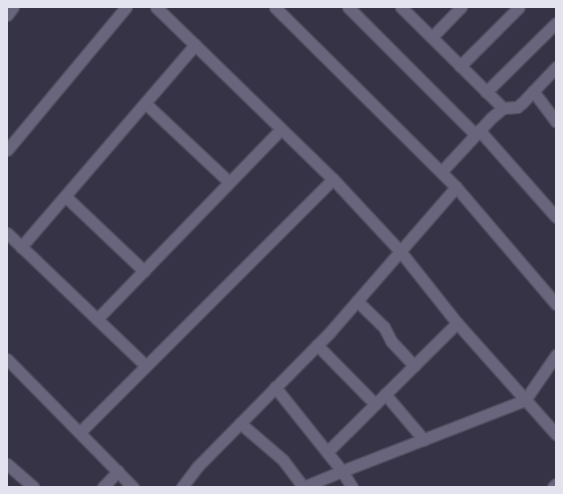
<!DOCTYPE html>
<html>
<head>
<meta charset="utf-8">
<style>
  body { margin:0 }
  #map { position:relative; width:563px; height:494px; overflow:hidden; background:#363347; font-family:"PT Serif",serif }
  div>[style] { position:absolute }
  .roads { filter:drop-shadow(1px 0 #514e5f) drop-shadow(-1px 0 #514e5f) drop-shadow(0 1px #514e5f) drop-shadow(0 -1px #514e5f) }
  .minor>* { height:11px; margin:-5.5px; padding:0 5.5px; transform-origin:5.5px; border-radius:5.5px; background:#68657c }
  .tertiary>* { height:11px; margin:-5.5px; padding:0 5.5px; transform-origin:5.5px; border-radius:5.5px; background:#68657c }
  span { translate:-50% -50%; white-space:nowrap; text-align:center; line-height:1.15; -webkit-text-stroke:4px #363347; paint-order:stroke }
  .frame { position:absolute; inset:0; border:8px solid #e3e2ef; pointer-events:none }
</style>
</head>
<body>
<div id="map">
  <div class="roads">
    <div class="minor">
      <div style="left:156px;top:7px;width:247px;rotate:44.2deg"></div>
      <div style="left:333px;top:179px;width:98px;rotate:47.1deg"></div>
      <div style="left:400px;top:251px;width:92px;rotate:51.6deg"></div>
      <div style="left:457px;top:323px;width:149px;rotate:48.3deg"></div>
      <div style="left:348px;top:7px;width:180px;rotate:45deg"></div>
      <div style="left:401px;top:7px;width:144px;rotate:44.7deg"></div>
      <div style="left:7px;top:15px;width:10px;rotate:-53deg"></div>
      <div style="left:432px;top:37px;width:42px;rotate:-46deg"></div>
      <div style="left:460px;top:66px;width:83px;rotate:-45deg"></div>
      <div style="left:533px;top:91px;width:38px;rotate:53deg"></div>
      <div style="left:486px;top:92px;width:98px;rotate:-44.6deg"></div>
      <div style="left:145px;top:103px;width:115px;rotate:43.2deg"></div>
      <div style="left:479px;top:130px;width:116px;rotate:48.5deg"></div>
      <div style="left:7px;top:150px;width:186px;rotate:-50.2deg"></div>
      <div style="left:441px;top:172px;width:74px;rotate:-47.2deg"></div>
      <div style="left:491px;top:118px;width:16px;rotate:-40deg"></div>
      <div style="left:503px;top:108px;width:14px;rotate:-4deg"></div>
      <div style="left:517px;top:107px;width:6px;rotate:-39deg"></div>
      <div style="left:522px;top:103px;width:50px;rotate:-46.6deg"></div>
      <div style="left:456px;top:187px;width:154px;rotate:49.5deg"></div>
      <div style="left:65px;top:196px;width:109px;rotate:43.5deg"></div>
      <div style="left:7px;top:233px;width:192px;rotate:43.7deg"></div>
      <div style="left:21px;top:247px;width:267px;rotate:-49.3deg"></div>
      <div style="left:357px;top:301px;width:37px;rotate:44deg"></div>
      <div style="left:384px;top:327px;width:16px;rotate:63deg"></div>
      <div style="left:391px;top:341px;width:34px;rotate:47deg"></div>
      <div style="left:97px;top:319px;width:264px;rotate:-45.9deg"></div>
      <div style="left:317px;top:345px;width:83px;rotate:45.5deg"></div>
      <div style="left:7px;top:359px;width:180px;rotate:45.5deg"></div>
      <div style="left:275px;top:387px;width:107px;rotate:51.4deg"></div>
      <div style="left:342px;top:471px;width:196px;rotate:-21.2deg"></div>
      <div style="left:525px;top:400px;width:55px;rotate:-55.4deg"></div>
      <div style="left:385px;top:394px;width:60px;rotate:49.7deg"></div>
      <div style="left:240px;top:423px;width:57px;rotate:40.7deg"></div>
      <div style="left:283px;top:460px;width:34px;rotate:53deg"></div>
      <div style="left:81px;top:431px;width:356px;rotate:-45deg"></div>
      <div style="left:327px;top:452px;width:183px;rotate:-44.8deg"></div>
      <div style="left:7px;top:464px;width:35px;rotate:41deg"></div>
      <div style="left:103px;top:487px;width:22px;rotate:-47deg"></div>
      <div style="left:303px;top:487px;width:42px;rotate:-22.3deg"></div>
      <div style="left:342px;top:471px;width:19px;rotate:58deg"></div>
      <div style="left:553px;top:487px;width:4px;rotate:-45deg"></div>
    </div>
    <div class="tertiary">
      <div style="left:182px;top:487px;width:26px;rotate:-53deg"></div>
      <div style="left:198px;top:466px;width:188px;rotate:-45.4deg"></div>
      <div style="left:330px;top:332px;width:192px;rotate:-49deg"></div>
      <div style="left:456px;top:187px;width:255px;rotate:-135.2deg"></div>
    </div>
  </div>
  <div class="frame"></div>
</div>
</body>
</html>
